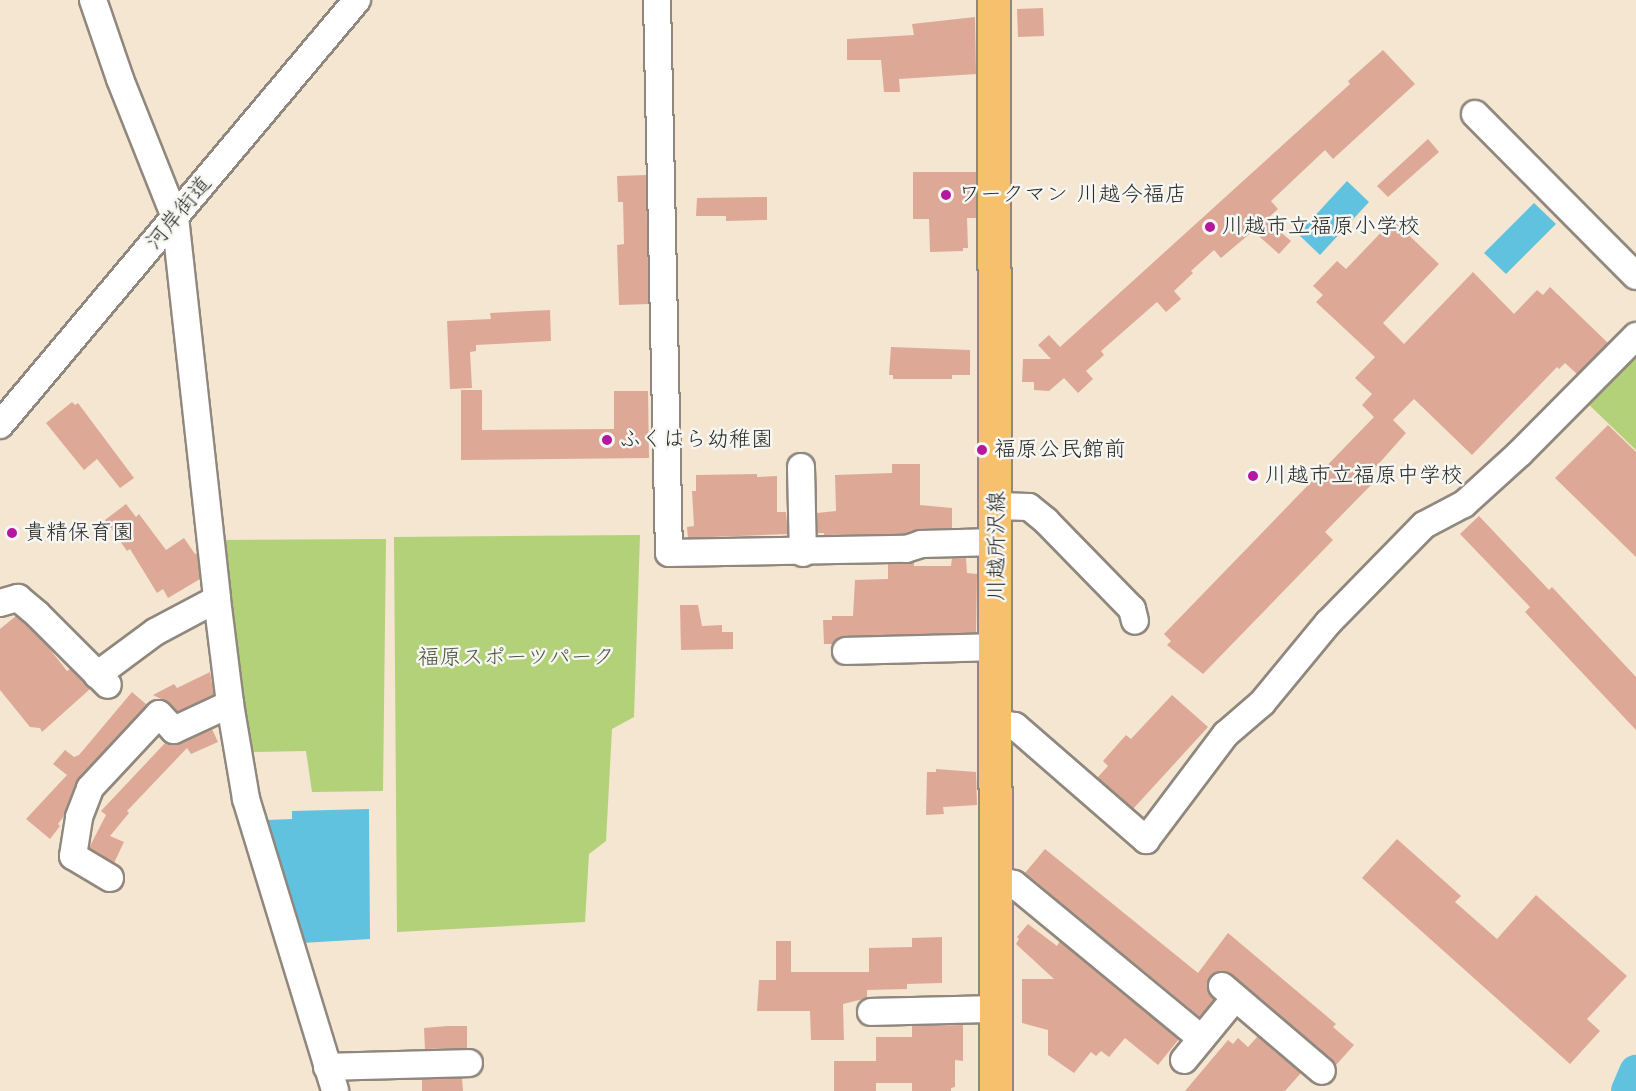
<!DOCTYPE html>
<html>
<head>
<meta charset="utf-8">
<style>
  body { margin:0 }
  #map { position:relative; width:1636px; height:1091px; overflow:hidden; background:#f4e6d1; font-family:"Architects Daughter","Klee One",sans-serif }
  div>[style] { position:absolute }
  .green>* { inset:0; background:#b2d178 }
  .water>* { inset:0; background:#61c2df }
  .river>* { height:34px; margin:-17px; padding:0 17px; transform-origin:17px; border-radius:17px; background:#61c2df }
  .building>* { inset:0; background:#dea897 }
  .roads { filter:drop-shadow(2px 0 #90887e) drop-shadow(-2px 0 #90887e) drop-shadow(0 2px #90887e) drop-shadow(0 -2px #90887e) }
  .minor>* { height:26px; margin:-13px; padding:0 13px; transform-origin:13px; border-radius:13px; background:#fff }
  .major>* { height:32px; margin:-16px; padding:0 16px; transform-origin:16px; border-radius:16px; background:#f7c06c }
  .dots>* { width:16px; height:16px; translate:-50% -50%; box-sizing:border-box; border:3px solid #f6f6f2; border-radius:50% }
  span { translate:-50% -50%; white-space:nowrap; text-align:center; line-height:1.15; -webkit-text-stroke:5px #f6f6f2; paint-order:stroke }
  .poi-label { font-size:22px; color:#2b2b2b }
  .left { translate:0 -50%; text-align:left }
  .street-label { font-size:22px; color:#2b2b2b }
  .park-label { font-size:22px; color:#4d543e }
</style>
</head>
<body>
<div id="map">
  <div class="green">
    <div style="clip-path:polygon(1636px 345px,1636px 450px,1583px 399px)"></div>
    <div style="clip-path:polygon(640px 535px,634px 717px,612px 729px,606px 841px,589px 854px,585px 922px,397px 932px,394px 537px)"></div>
    <div style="clip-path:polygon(386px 539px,383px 791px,312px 792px,306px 751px,248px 752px,222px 540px)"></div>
  </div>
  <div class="water">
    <div style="clip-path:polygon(1347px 181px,1369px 202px,1320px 255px,1298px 234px)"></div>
    <div style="clip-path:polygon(1534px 203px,1556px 224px,1506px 274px,1484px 253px)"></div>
    <div style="clip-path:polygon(369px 809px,370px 939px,302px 943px,267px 820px,292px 819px,292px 811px)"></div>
  </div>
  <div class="river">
    <div style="left:1628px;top:1091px;width:21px;rotate:-67deg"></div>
  </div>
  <div class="building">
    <div style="clip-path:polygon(1043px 8px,1044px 36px,1018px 37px,1017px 9px)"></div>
    <div style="clip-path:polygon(975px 17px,976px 74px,899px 79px,900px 92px,884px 92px,881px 60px,847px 60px,847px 39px,914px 35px,912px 24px)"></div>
    <div style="clip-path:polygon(1383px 50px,1415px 84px,1333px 159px,1325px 150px,1271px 201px,1278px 209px,1266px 220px,1291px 241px,1279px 254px,1253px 231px,1221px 258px,1214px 250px,1191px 271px,1193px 273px,1174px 291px,1181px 299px,1166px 312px,1157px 302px,1101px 351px,1104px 355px,1086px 371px,1093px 379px,1078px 393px,1064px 378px,1049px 391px,1034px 390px,1034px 382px,1022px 382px,1023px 359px,1051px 359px,1038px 345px,1049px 335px,1060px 347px,1350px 84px,1348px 81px)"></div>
    <div style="clip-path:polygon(1428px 139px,1439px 152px,1388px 197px,1377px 186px)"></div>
    <div style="clip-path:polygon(913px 172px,976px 172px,976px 218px,967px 218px,968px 248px,963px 248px,963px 251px,930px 252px,929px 219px,913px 219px)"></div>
    <div style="clip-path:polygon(646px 175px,649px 304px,619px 305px,617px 245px,624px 244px,623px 202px,618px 202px,617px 176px)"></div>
    <div style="clip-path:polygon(767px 197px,767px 220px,726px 221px,726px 216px,696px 216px,697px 198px)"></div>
    <div style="clip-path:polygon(1393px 220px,1439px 264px,1383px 323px,1404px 344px,1473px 272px,1514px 314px,1537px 290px,1543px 295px,1550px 287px,1608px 343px,1577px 374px,1565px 363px,1559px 369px,1557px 367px,1472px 455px,1414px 399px,1393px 420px,1406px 433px,1367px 477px,1373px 483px,1325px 532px,1333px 540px,1203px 674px,1167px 645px,1171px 641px,1164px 634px,1374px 417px,1362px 405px,1372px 394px,1355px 378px,1375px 357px,1316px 302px,1323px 295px,1313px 286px,1337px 261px,1346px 269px)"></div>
    <div style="clip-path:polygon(550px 310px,551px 341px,476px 345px,476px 351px,470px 352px,472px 388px,450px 389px,447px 321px,491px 319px,490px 313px)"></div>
    <div style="clip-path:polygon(891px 347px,970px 350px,970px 375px,952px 375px,952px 379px,893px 379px,893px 375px,889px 375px)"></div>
    <div style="clip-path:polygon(461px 390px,482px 390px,482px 430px,614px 429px,614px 391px,648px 391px,649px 458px,461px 460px)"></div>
    <div style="clip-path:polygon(72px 402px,75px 405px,78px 403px,134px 478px,120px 488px,97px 459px,84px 470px,46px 423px)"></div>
    <div style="clip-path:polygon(1608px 425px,1636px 452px,1636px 557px,1555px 478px)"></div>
    <div style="clip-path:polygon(892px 464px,920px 464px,920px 505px,952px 508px,952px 528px,920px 529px,903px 534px,824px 535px,824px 533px,818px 533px,817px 513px,836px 511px,835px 475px,892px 473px)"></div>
    <div style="clip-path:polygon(757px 474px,757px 477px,777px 476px,777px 512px,786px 512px,788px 534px,688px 538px,687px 527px,694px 526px,692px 491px,696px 491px,696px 475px)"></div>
    <div style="clip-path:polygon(126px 504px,136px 517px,139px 514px,166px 550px,184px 538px,195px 554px,197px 553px,200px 579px,168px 598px,163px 589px,157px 593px,130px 549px,127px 551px,105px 520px)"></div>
    <div style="clip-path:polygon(1479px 516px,1549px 590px,1552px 587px,1636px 677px,1636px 730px,1525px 612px,1530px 607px,1460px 534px)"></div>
    <div style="clip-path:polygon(952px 558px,966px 558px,967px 573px,977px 574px,976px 633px,846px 636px,833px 644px,824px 644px,823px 620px,832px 620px,832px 616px,853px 616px,855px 580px,888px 579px,888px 564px,914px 562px,914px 566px,951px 566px)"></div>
    <div style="clip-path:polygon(680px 605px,698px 605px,702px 626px,722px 625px,722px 632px,733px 632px,733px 649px,681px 650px)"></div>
    <div style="clip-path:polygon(16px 616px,45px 643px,67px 671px,70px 669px,90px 689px,42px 732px,40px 728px,30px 727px,0 690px,0 629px)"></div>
    <div style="clip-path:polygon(210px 672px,214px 695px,178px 712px,169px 703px,153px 695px,174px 684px,177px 688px)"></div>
    <div style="clip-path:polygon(132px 692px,147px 705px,79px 778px,64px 816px,58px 824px,60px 826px,50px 839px,26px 819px,67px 775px,53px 764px,65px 750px,74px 757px,79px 755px)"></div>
    <div style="clip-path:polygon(1172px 695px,1208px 727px,1133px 809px,1097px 778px,1108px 766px,1103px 761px,1126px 735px,1131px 739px)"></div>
    <div style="clip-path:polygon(212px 729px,218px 742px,191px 754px,187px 748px,127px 811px,129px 813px,110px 836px,124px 842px,114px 863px,89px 848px,106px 815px,101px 811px,166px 742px,180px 744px)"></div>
    <div style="clip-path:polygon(936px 769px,976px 772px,977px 805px,943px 807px,944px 814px,926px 815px,927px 772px,936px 772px)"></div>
    <div style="clip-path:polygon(1397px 839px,1461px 896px,1455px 902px,1497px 939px,1536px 895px,1627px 976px,1587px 1019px,1600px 1031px,1570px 1064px,1362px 878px)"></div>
    <div style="clip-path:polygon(1045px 849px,1198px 973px,1228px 933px,1336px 1024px,1333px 1027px,1354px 1045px,1336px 1065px,1232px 975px,1224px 971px,1210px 977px,1208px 990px,1215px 999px,1200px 1017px,1025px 873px)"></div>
    <div style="clip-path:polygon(1028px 924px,1057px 946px,1060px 941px,1179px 1039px,1158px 1065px,1125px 1038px,1109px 1057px,1101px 1051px,1096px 1056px,1091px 1052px,1074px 1073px,1048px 1055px,1048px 1030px,1022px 1023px,1022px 979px,1054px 979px,1016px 944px,1019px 939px,1017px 937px)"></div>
    <div style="clip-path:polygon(942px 937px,942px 983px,907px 984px,907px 989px,867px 990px,867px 998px,843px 1004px,844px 1040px,811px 1040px,810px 1011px,757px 1011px,759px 980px,776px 980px,776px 941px,791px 941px,791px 972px,869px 972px,869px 948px,912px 947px,912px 938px)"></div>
    <div style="clip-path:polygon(963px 1025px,963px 1061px,955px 1060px,955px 1087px,951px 1088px,951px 1091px,912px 1091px,912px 1083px,876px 1083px,876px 1091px,834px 1091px,834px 1061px,876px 1061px,876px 1037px,912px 1037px,912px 1026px)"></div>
    <div style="clip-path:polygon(447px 1026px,467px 1026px,467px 1048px,425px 1049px,424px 1028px)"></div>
    <div style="clip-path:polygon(1258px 1036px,1301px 1073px,1285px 1091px,1185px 1091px,1228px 1040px,1233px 1044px,1238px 1038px,1248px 1047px)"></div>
    <div style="clip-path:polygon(462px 1078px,463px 1091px,422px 1091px,422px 1079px)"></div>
  </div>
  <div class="roads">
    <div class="minor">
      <div style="left:93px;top:0;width:83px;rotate:71.1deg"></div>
      <div style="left:120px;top:79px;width:149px;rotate:68.3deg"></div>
      <div style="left:175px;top:217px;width:384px;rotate:83.7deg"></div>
      <div style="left:217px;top:599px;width:106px;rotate:82.9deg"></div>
      <div style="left:230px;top:704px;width:96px;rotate:80.4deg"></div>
      <div style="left:246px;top:799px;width:305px;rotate:73deg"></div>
      <div style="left:657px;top:0;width:553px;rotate:88.76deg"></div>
      <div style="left:669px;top:553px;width:237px;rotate:-1deg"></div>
      <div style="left:906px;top:549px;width:16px;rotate:-18deg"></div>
      <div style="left:921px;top:544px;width:76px;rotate:-1.5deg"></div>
      <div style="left:1475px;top:114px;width:228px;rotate:45.2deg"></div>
      <div style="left:0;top:425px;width:555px;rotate:-49.97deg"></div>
      <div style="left:801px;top:467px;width:86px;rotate:88.7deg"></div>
      <div style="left:997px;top:506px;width:32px;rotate:2deg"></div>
      <div style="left:1029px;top:507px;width:22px;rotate:39deg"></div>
      <div style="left:1046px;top:521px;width:123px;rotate:45.7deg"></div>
      <div style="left:1132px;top:609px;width:12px;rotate:76deg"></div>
      <div style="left:0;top:603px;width:19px;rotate:-16deg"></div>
      <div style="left:18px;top:598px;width:25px;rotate:40deg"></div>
      <div style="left:37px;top:614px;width:100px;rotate:45deg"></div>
      <div style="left:846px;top:651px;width:151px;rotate:-1.5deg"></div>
      <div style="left:97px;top:675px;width:72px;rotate:-36.6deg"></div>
      <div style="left:155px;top:632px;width:70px;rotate:-28deg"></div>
      <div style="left:996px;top:723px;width:19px;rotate:9deg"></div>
      <div style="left:1015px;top:726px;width:174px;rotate:41deg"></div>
      <div style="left:1146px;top:840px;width:133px;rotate:-53deg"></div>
      <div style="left:1226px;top:734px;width:48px;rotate:-40.7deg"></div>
      <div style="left:1262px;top:703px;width:104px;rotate:-50.5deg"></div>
      <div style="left:1328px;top:623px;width:137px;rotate:-45.6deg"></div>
      <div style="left:1424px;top:525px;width:45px;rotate:-27.7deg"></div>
      <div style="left:1464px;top:504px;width:76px;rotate:-42.3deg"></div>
      <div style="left:1520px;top:453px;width:165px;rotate:-45.2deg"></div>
      <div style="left:110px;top:878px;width:43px;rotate:-149.3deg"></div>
      <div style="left:73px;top:856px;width:39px;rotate:-81deg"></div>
      <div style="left:79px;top:817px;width:31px;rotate:-69deg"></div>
      <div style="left:90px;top:788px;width:101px;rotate:-47deg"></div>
      <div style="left:159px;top:714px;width:22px;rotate:47deg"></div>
      <div style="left:174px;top:730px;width:62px;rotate:-24.9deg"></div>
      <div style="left:997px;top:880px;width:17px;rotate:13deg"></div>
      <div style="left:1014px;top:884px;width:242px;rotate:39.5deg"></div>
      <div style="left:1222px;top:986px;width:131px;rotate:40.4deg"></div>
      <div style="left:871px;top:1012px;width:125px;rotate:-1.4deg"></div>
      <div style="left:1184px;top:1060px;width:80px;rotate:-50.6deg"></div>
      <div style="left:327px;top:1067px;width:142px;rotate:-1.6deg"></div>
    </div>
    <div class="major">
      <div style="left:994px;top:0;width:1091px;rotate:89.89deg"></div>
    </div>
  </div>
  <div class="dots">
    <div style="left:946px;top:195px;background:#b5179e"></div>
    <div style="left:1210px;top:227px;background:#b5179e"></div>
    <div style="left:607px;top:440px;background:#b5179e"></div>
    <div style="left:982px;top:450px;background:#b5179e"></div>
    <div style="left:1253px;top:476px;background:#b5179e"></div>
    <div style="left:12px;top:533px;background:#b5179e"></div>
  </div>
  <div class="poi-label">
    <span class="left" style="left:958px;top:195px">ワークマン 川越今福店</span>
    <span class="left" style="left:1222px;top:227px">川越市立福原小学校</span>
    <span class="left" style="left:619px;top:440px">ふくはら幼稚園</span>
    <span class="left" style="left:994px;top:450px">福原公民館前</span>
    <span class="left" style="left:1265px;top:476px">川越市立福原中学校</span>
    <span class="left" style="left:24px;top:533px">貴精保育園</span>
  </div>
  <div class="street-label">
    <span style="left:179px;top:213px;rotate:-50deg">河岸街道</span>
    <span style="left:997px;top:546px;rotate:-90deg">川越所沢線</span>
  </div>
  <div class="park-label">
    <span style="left:516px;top:658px">福原スポーツパーク</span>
  </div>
</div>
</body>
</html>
